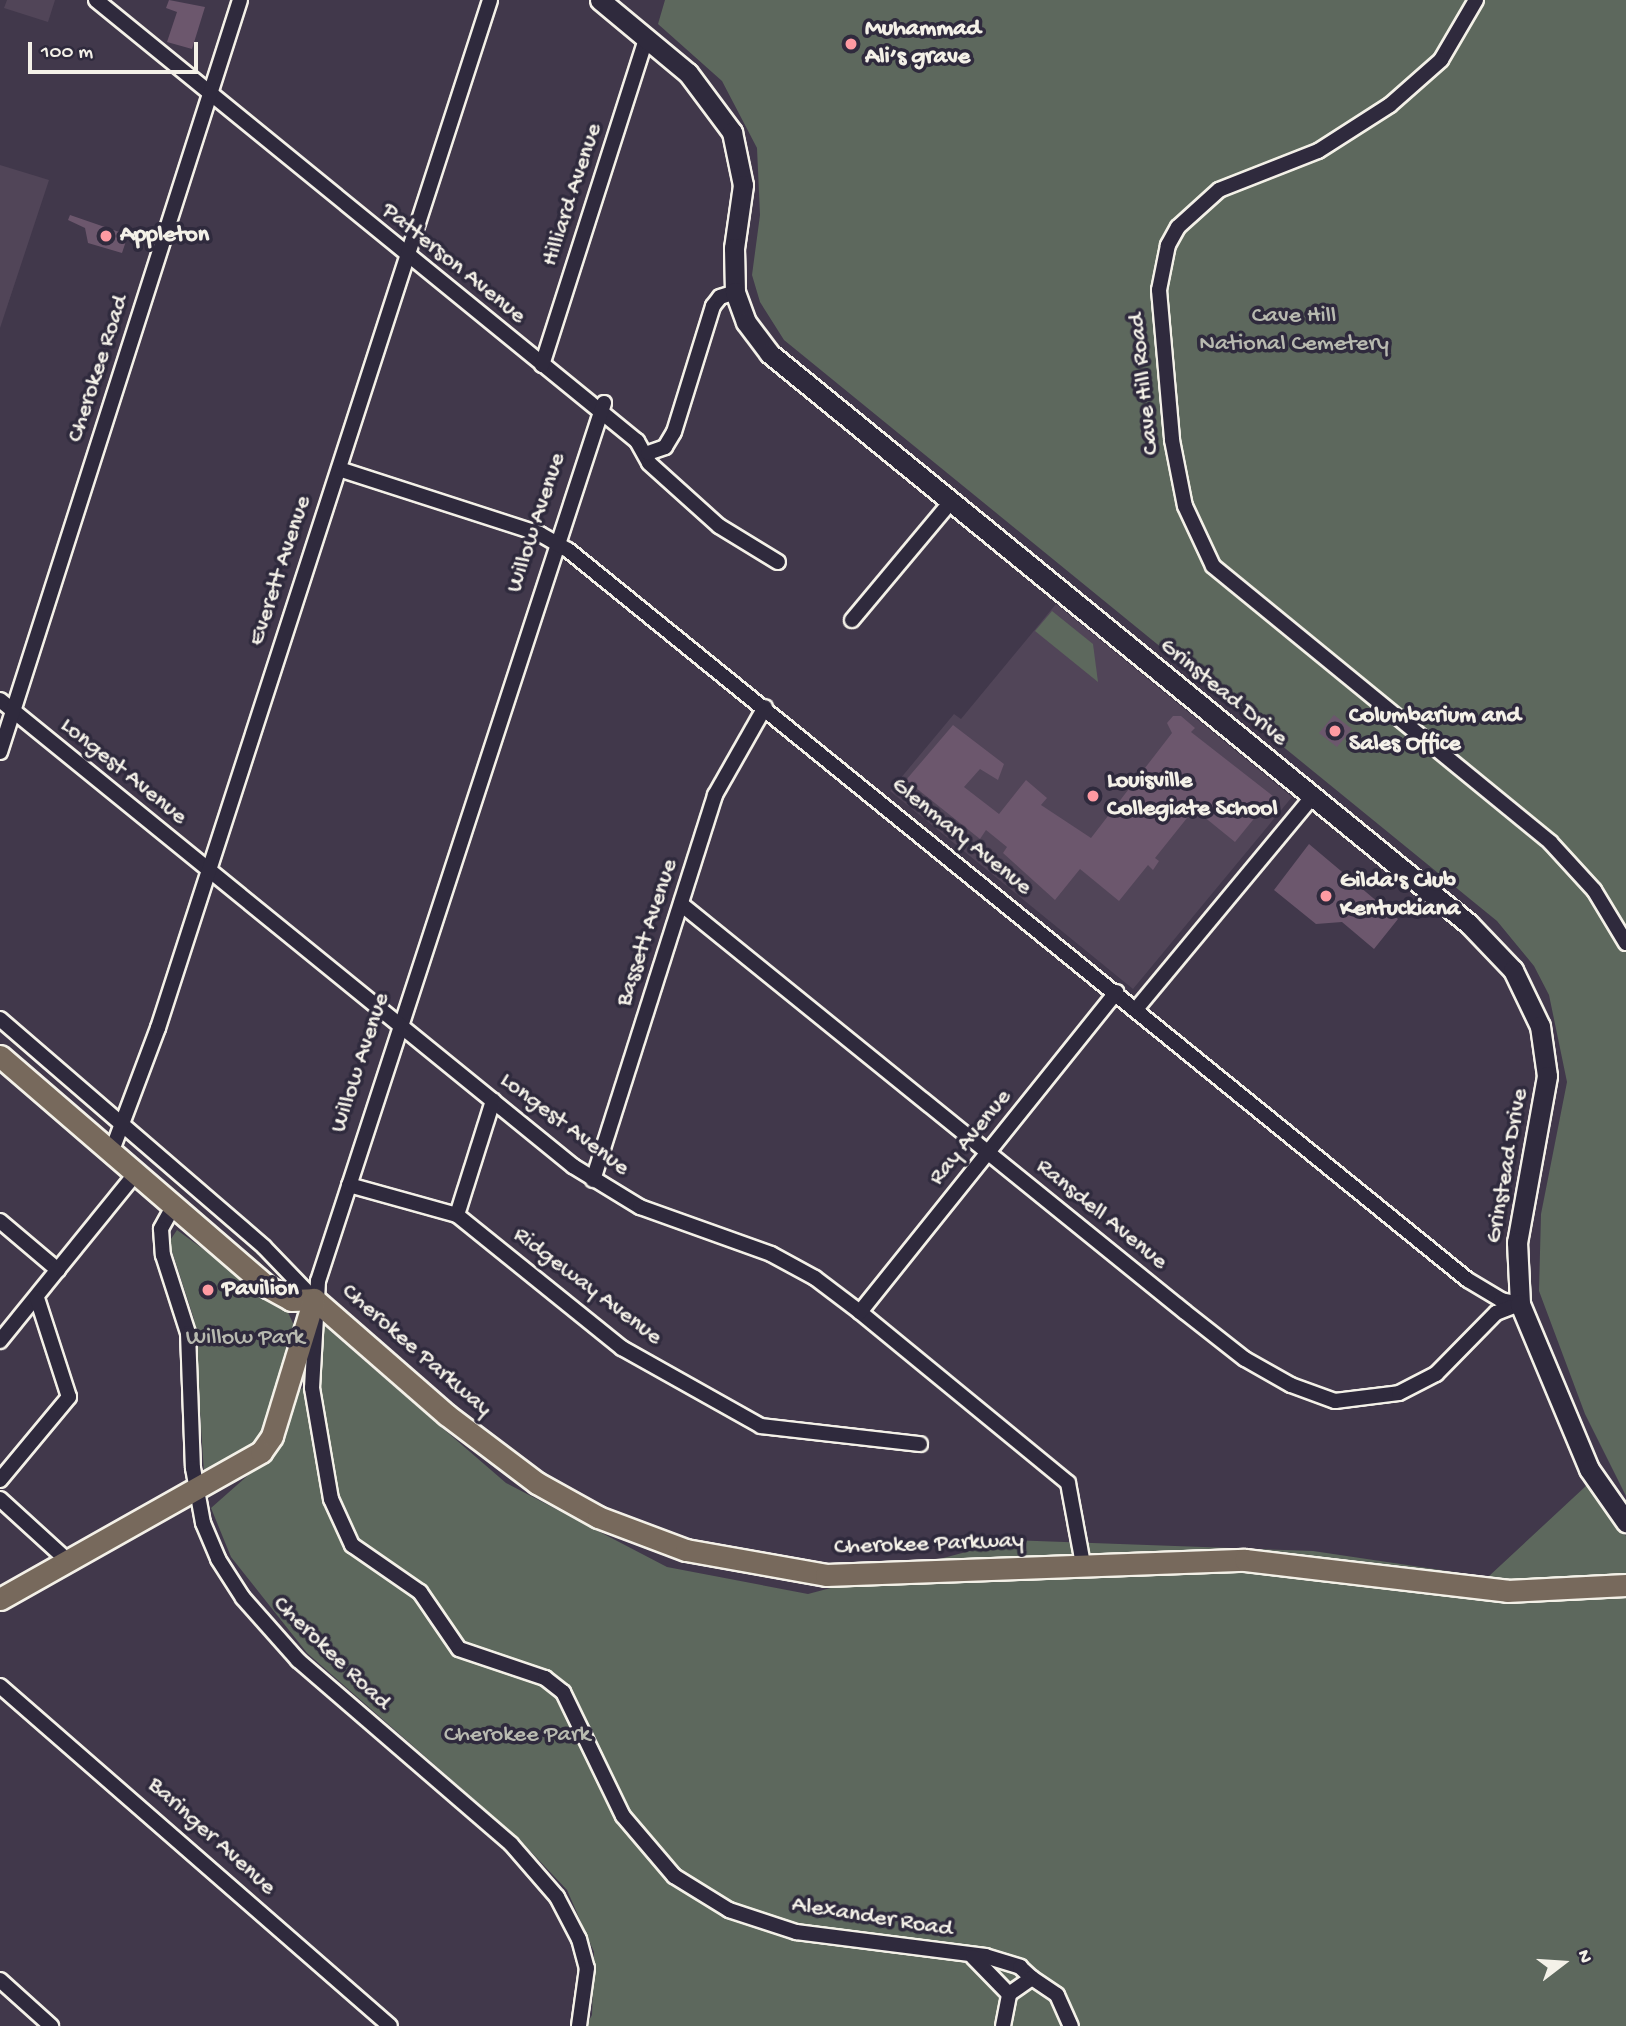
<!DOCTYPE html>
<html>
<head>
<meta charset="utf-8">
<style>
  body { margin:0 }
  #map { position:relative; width:1626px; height:2026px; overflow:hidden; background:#41384b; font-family:"Gochi Hand",sans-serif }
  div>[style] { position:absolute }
  .built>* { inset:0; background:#514558 }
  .green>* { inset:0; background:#5d685d }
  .building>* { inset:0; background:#6c576d }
  .roads { filter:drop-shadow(2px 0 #f4f1e8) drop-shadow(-2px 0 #f4f1e8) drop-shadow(0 2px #f4f1e8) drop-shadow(0 -2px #f4f1e8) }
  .street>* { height:14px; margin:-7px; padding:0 7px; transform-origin:7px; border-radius:7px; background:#2f2a3d }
  .secondary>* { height:19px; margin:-9.5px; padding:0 9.5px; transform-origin:9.5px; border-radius:9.5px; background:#2f2a3d }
  .primary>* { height:21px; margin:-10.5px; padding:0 10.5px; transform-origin:10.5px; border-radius:10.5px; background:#77695c }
  .dots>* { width:19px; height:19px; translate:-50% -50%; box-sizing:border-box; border:4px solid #2f2a3d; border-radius:50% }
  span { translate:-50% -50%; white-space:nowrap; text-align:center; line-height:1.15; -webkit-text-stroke:7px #2f2a3d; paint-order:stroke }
  .poi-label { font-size:24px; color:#f4f1e8; font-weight:700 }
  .left { translate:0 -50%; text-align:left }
  .street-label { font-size:24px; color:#f4f1e8 }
  .park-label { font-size:24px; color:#b8bab0 }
  .north { position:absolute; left:1528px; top:1928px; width:70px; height:70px; -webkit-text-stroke:5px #2f2a3d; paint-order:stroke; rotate:73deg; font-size:19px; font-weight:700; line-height:28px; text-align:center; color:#f4f1e8 }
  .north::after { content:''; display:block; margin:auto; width:24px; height:32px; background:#f4f1e8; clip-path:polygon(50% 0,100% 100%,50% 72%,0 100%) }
  .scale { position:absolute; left:28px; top:42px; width:170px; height:32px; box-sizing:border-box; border:4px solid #f4f1e8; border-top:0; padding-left:9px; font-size:21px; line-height:24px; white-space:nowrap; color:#f4f1e8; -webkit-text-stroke:5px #2f2a3d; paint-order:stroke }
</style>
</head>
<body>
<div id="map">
  <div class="built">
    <div style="clip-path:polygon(7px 0,55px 0,48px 22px,4px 8px)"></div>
    <div style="clip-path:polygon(0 165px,49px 180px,0 328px)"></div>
    <div style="clip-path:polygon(1056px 604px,1292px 797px,1133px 989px,890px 791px,954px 714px,961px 719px)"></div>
  </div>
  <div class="green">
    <div style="clip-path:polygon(665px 0,1626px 0,1626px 1496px,1585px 1414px,1539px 1291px,1541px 1214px,1567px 1082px,1549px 995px,1534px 966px,1497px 921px,784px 340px,760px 302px,752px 275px,760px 215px,757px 148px,722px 81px,658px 24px)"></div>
    <div style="clip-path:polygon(1052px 611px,1093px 644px,1098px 682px,1035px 631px)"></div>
    <div style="clip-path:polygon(177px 1230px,287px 1310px,296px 1330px,275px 1404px,258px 1441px,204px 1473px,194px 1319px,169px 1242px)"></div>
    <div style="clip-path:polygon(321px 1323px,506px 1483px,667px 1567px,808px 1594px,1011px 1540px,1313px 1551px,1488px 1577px,1587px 1485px,1626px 1536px,1626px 2026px,586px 2026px,592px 2015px,594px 1952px,567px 1890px,518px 1838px,307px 1653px,231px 1557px,211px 1508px,278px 1449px,299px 1391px,317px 1374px)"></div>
  </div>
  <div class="building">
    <div style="clip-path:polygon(169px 0,205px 7px,192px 49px,167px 42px,177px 12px,166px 8px)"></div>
    <div style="clip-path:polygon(70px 215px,128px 235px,122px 253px,88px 243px,85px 228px,68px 220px)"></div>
    <div style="clip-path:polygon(1334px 715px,1352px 729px,1337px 747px,1319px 733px)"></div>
    <div style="clip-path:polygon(1173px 716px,1181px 716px,1195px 728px,1191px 732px,1278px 800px,1266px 815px,1261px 810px,1235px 842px,1203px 816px,1187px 818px,1155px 858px,1159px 861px,1153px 870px,1148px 865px,1119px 901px,1080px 869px,1055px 900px,1003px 853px,1007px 847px,986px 830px,980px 839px,906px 780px,953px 725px,1004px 764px,998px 780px,980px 769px,964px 787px,999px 814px,1026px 780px,1047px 798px,1041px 805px,1091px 838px,1172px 733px,1167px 723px)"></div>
    <div style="clip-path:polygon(1309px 844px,1398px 919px,1374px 949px,1342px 922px,1316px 924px,1274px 890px)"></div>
  </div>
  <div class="roads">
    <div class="street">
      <div style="left:96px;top:0;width:698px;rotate:39.19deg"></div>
      <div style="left:637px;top:441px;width:25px;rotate:61deg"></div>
      <div style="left:649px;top:463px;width:94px;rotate:42deg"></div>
      <div style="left:719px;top:526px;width:69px;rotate:31.4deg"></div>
      <div style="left:1476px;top:0;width:69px;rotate:120.3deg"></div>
      <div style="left:1441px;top:60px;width:68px;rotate:138.6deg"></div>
      <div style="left:1390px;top:105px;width:85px;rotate:147.4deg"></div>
      <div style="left:1318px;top:151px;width:106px;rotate:158.5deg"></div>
      <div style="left:1219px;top:190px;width:55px;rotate:137.9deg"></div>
      <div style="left:1178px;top:227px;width:21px;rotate:119deg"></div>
      <div style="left:1168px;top:245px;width:46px;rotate:101.3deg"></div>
      <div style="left:1159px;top:290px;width:151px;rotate:85deg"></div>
      <div style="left:1172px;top:440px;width:67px;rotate:78.9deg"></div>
      <div style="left:1185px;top:506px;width:66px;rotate:65deg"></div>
      <div style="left:1213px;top:566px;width:436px;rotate:39.3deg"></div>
      <div style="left:1550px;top:842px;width:65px;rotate:47.5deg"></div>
      <div style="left:1594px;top:890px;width:62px;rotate:58.9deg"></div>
      <div style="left:542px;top:365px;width:341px;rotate:-72.3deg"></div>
      <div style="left:604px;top:403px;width:923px;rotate:108.04deg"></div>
      <div style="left:318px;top:1281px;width:107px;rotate:93.2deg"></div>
      <div style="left:312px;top:1388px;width:113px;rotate:80.3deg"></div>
      <div style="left:331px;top:1499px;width:51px;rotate:65.5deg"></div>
      <div style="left:352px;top:1545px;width:83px;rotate:34.7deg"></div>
      <div style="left:420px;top:1592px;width:69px;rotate:55.6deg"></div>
      <div style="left:459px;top:1649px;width:91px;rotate:18.6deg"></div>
      <div style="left:545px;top:1678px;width:23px;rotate:38deg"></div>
      <div style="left:563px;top:1692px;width:138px;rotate:64.2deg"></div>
      <div style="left:623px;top:1816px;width:79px;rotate:49.6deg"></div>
      <div style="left:674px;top:1876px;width:65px;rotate:31.7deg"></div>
      <div style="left:729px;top:1910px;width:71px;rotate:18.2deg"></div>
      <div style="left:796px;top:1932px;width:191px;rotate:7.2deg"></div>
      <div style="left:985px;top:1956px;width:37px;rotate:17deg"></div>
      <div style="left:1020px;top:1967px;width:16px;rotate:43deg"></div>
      <div style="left:648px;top:453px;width:18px;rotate:-19deg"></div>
      <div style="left:665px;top:447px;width:17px;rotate:-59deg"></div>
      <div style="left:674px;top:432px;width:132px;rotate:-72.8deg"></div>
      <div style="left:713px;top:306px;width:11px;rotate:-52deg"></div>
      <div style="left:720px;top:297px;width:16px;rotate:-18deg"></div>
      <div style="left:339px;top:469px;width:211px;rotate:17.9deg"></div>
      <div style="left:540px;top:534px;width:32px;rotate:30deg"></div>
      <div style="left:568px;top:550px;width:1159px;rotate:39.05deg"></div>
      <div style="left:1468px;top:1280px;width:39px;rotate:31deg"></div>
      <div style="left:1501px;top:1300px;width:19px;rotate:12deg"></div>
      <div style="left:852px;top:620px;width:153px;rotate:-50.1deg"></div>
      <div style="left:0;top:700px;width:739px;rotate:39.12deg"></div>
      <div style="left:573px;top:1166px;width:79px;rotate:31.5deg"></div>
      <div style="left:640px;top:1207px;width:139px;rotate:19.7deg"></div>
      <div style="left:771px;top:1254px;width:50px;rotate:28.6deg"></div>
      <div style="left:815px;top:1278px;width:56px;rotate:37.1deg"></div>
      <div style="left:860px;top:1312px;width:269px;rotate:39.4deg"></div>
      <div style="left:1068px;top:1483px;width:82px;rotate:79.5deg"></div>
      <div style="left:0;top:752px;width:789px;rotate:-72.3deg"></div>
      <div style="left:681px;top:904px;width:648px;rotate:38.99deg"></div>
      <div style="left:1185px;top:1312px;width:76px;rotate:38.1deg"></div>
      <div style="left:1245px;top:1359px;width:53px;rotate:29.5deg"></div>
      <div style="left:1291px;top:1385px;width:47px;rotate:20deg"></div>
      <div style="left:1335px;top:1401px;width:64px;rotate:-7.1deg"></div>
      <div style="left:1399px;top:1393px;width:42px;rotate:-27.2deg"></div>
      <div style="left:1436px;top:1374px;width:86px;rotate:-45.5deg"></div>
      <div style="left:1496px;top:1313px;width:25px;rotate:-21deg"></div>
      <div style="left:1137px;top:1008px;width:274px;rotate:-50.3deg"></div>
      <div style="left:0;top:1019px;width:349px;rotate:40.8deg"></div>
      <div style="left:264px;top:1247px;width:72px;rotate:46.1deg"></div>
      <div style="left:111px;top:1153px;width:134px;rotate:-69.4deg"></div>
      <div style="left:158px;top:1028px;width:1080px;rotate:-72.1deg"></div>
      <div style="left:593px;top:1180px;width:404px;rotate:-72.4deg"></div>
      <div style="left:715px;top:795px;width:101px;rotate:-60.4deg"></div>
      <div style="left:349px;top:1185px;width:112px;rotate:15.5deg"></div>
      <div style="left:457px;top:1215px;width:212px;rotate:38.9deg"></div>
      <div style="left:622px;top:1348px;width:159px;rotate:29.3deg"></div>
      <div style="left:761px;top:1426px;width:160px;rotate:6.5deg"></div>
      <div style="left:173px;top:1207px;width:25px;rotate:119deg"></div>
      <div style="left:161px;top:1229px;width:26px;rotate:86deg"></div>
      <div style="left:163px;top:1255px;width:82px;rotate:72.2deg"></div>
      <div style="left:188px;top:1333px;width:135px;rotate:87.9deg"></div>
      <div style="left:193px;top:1468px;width:56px;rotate:79.7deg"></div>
      <div style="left:203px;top:1523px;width:39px;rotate:67deg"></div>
      <div style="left:218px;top:1559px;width:46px;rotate:57.3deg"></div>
      <div style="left:243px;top:1598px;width:83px;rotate:48.4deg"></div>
      <div style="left:298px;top:1660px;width:281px;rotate:40.8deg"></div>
      <div style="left:511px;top:1844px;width:70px;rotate:49deg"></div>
      <div style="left:557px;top:1897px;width:47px;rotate:62.4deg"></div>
      <div style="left:579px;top:1939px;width:30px;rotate:75deg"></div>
      <div style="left:587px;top:1968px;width:59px;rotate:97.9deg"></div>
      <div style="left:457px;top:1215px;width:120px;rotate:-72.5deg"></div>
      <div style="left:0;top:1221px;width:76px;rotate:40.2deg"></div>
      <div style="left:860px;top:1312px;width:410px;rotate:-51.3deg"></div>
      <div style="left:0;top:1341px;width:215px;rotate:-51deg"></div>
      <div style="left:0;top:1480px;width:108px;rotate:-50.3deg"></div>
      <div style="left:69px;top:1397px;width:104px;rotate:-107.9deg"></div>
      <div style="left:0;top:1499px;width:92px;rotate:42.4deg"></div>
      <div style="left:0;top:1686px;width:517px;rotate:41.08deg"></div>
      <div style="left:973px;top:1957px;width:52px;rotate:45.8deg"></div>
      <div style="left:0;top:1980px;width:69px;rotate:42deg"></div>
      <div style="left:1003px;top:2026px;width:33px;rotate:-79deg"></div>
      <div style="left:1009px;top:1994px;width:28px;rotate:-35deg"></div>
      <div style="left:1032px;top:1978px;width:30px;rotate:34deg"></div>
      <div style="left:1057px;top:1995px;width:34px;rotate:66deg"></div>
    </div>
    <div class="secondary">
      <div style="left:600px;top:0;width:114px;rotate:39.7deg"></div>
      <div style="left:688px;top:73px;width:74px;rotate:53.3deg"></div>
      <div style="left:732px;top:132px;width:54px;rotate:78.3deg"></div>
      <div style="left:743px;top:185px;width:64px;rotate:98.1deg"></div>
      <div style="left:734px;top:248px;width:44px;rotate:88.7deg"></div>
      <div style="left:735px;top:292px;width:32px;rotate:70deg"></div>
      <div style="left:746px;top:322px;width:39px;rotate:53deg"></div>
      <div style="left:769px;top:353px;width:903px;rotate:39.2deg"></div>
      <div style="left:1469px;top:924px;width:64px;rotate:46.3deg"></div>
      <div style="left:1513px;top:970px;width:62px;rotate:64.3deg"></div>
      <div style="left:1540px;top:1026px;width:50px;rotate:82deg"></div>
      <div style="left:1547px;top:1076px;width:169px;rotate:100.2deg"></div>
      <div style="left:1517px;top:1242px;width:62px;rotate:87.2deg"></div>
      <div style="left:1520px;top:1304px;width:179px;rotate:67.3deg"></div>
      <div style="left:1589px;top:1469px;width:65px;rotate:55.1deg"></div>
    </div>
    <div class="primary">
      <div style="left:0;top:1056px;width:354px;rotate:40.8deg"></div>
      <div style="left:268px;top:1287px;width:26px;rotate:29deg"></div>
      <div style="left:291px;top:1300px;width:23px;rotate:-2deg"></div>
      <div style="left:314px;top:1299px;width:176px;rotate:41.1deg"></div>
      <div style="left:447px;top:1415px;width:113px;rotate:37.1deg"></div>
      <div style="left:537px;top:1483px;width:70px;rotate:29.1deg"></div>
      <div style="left:598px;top:1517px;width:94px;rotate:20.6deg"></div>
      <div style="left:686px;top:1550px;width:142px;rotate:10.1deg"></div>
      <div style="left:826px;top:1575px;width:419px;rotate:-2.1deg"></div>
      <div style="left:1245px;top:1560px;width:264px;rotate:6.7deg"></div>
      <div style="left:1507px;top:1591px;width:119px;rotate:-2.9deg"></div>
      <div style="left:0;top:1599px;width:300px;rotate:-29.4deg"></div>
      <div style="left:261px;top:1452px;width:19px;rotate:-55deg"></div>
      <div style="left:272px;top:1436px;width:143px;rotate:-73deg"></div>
    </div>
  </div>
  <div class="dots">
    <div style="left:851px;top:44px;background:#ff9aa2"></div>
    <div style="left:106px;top:236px;background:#ff9aa2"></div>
    <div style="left:1335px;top:731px;background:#ff9aa2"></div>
    <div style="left:1093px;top:796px;background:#ff9aa2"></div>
    <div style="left:1326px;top:896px;background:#ff9aa2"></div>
    <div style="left:208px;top:1290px;background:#ff9aa2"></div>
  </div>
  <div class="poi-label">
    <span class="left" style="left:865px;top:44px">Muhammad<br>Ali’s grave</span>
    <span class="left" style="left:120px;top:236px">Appleton</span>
    <span class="left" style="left:1349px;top:731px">Columbarium and<br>Sales Office</span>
    <span class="left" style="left:1107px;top:796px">Louisville<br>Collegiate School</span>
    <span class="left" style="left:1340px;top:896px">Gilda's Club<br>Kentuckiana</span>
    <span class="left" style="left:222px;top:1290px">Pavilion</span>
  </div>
  <div class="street-label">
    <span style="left:573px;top:195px;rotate:-72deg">Hilliard Avenue</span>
    <span style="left:453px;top:264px;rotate:39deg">Patterson Avenue</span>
    <span style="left:99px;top:369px;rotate:-72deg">Cherokee Road</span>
    <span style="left:1145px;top:384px;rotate:-96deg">Cave Hill Road</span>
    <span style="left:537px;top:523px;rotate:-72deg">Willow Avenue</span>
    <span style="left:281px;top:571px;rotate:-72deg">Everett Avenue</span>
    <span style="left:1223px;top:693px;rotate:39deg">Grinstead Drive</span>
    <span style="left:123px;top:772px;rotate:39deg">Longest Avenue</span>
    <span style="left:961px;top:837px;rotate:39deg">Glenmary Avenue</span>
    <span style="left:648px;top:933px;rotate:-72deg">Bassett Avenue</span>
    <span style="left:361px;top:1063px;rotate:-72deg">Willow Avenue</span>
    <span style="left:564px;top:1125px;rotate:37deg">Longest Avenue</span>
    <span style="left:971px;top:1138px;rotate:-51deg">Ray Avenue</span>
    <span style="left:1508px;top:1166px;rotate:-80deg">Grinstead Drive</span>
    <span style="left:1101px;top:1215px;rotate:39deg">Ransdell Avenue</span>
    <span style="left:587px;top:1287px;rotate:37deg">Ridgeway Avenue</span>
    <span style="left:416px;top:1351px;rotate:41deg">Cherokee Parkway</span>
    <span style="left:929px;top:1545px;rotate:-2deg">Cherokee Parkway</span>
    <span style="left:331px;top:1654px;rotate:44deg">Cherokee Road</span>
    <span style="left:211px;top:1837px;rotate:42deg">Baringer Avenue</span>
    <span style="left:872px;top:1918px;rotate:9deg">Alexander Road</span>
  </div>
  <div class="park-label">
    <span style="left:1294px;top:331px">Cave Hill<br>National Cemetery</span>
    <span style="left:245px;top:1339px">Willow Park</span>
    <span style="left:517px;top:1736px">Cherokee Park</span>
  </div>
  <div class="north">N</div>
  <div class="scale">100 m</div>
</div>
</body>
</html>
